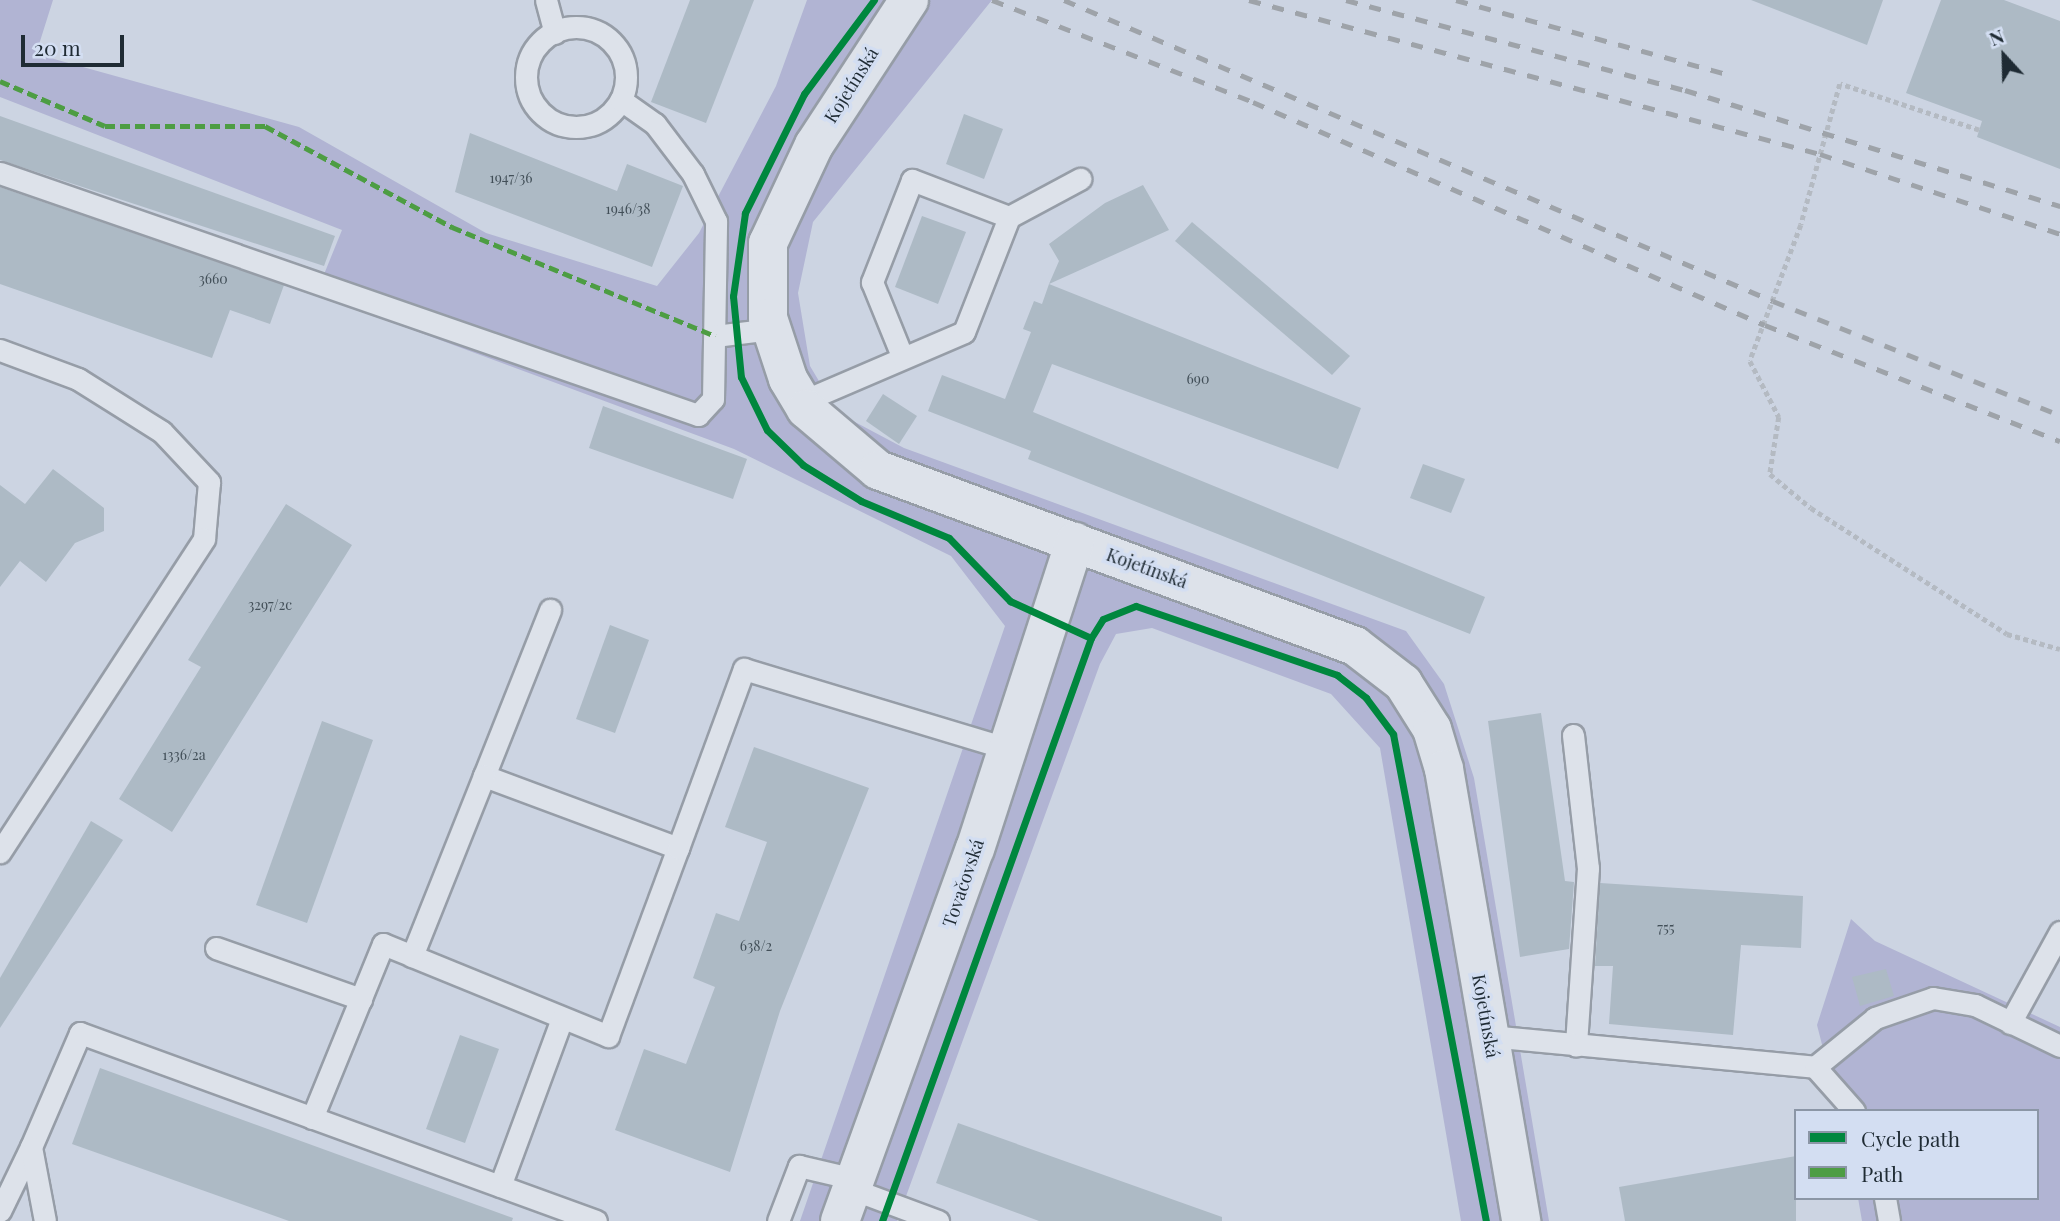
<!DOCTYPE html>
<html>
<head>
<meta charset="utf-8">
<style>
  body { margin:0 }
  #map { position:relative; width:2060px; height:1221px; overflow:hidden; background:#ccd4e2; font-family:"Playfair Display",serif }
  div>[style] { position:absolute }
  .green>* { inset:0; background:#b1b4d3 }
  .building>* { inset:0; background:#adbac5 }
  .path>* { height:4.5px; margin-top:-2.25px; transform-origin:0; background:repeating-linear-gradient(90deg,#b4bac2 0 5px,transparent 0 8.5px) }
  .roads { filter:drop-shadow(2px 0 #969da7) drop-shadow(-2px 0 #969da7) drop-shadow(0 2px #969da7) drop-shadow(0 -2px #969da7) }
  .service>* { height:21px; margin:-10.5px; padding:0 10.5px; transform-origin:10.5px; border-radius:10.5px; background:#dde2ea }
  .service>.ring { margin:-10.5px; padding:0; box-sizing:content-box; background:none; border:21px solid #dde2ea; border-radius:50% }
  .secondary>* { height:38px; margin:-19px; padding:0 19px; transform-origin:19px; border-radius:19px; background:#dde2ea }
  .rail>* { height:5px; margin-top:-2.5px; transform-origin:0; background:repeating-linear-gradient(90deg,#9ea3a9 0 12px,transparent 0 24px) }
  .quiet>* { height:5px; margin-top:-2.5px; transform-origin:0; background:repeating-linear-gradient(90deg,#4d9d43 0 10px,transparent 0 15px) }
  .cycleway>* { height:7px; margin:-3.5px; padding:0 3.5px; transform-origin:3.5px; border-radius:3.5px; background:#00873e }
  span { translate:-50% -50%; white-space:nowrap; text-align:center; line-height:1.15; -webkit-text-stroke:7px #d3def2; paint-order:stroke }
  .number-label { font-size:14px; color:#424f58 }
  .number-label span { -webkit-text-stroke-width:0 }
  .street-label { font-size:18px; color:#1f2b34 }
  .legend { position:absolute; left:1794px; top:1109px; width:245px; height:91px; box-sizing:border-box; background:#d3def2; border:2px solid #8b96a6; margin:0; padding:9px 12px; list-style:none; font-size:21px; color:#1f2b34 }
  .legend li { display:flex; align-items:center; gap:14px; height:35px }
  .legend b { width:35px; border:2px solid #8b96a6 }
  .north { position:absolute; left:1969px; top:21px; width:70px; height:70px; -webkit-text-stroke:5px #d3def2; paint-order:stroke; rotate:338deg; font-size:19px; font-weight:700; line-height:28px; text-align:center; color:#1f2b34 }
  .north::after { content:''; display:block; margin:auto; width:24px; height:32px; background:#1f2b34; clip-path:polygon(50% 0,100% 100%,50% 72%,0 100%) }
  .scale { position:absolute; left:21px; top:35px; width:103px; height:32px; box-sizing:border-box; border:4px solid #1f2b34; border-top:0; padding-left:9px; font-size:21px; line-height:24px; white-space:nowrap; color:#1f2b34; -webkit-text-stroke:5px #d3def2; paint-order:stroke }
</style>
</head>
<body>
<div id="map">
  <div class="green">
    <div style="clip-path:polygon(0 0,53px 0,36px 54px,299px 127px,486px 233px,657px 286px,699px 233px,776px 86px,807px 0,992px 0,813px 222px,798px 293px,810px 366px,838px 413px,904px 448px,1406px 631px,1444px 684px,1474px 778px,1549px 1221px,1461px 1221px,1380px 748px,1331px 694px,1152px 628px,1116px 634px,1100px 664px,897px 1221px,800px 1221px,1005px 626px,951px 556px,734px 449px,316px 294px,342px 230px,0 97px)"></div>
    <div style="clip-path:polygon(1851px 919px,1875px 941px,2060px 1027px,2060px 1221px,1862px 1221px,1858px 1198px,2037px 1198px,2037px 1111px,1839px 1111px,1817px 1025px)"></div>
  </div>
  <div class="building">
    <div style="clip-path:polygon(690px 0,754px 0,706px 123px,651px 102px)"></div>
    <div style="clip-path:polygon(1751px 0,1883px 0,1867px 45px)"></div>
    <div style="clip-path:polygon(1941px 0,2004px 0,2060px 21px,2060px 169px,1977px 137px,1982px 121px,1906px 93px)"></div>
    <div style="clip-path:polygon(964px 114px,1003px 129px,984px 179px,946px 164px)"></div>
    <div style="clip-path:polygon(0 116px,335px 236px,324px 266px,0 160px)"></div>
    <div style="clip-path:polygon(470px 133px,617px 191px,627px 164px,683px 186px,652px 267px,455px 192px)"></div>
    <div style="clip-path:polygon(1143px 185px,1169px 230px,1049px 284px,1059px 261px,1049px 244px,1105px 203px)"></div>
    <div style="clip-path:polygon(0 187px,284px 285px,270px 324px,230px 310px,212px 358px,0 284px)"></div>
    <div style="clip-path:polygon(922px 216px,966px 232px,938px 304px,895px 287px)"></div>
    <div style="clip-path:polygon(1192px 222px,1350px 356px,1332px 375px,1175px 241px)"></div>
    <div style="clip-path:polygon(1049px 284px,1361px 408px,1338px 469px,1052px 364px,1033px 412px,1485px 597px,1470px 634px,1028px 459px,1031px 451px,928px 411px,942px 375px,1005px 399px,1031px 332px,1023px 329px,1034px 301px,1042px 304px)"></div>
    <div style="clip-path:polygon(883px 394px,917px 416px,899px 444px,866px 421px)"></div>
    <div style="clip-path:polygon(603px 406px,747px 459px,733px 499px,589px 448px)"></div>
    <div style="clip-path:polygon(1423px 464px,1465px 479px,1451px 513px,1410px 498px)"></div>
    <div style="clip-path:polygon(53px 469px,104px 508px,104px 531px,75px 543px,46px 582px,20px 561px,0 587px,0 485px,25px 504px)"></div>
    <div style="clip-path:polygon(286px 504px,352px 545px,172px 832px,119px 799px,201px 667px,188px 660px)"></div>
    <div style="clip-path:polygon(610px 625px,649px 640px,615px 733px,576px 719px)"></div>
    <div style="clip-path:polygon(1541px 713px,1565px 881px,1574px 882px,1569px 949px,1520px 957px,1488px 721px)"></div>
    <div style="clip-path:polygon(322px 721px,373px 740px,307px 923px,256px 905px)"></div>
    <div style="clip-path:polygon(754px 747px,869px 788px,780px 1011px,730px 1172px,615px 1130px,644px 1049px,686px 1064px,715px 987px,693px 978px,716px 913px,739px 921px,767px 842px,725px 827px)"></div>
    <div style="clip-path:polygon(91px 821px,123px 840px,0 1028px,0 978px)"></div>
    <div style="clip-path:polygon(1600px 883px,1803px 896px,1801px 948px,1741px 945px,1733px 1035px,1609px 1024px,1613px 966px,1595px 966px)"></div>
    <div style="clip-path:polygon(1886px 969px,1894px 996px,1860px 1006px,1852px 977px)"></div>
    <div style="clip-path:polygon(460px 1035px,499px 1049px,465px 1143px,426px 1129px)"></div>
    <div style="clip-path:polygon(100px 1068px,513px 1218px,512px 1221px,289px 1221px,72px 1144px)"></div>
    <div style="clip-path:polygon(958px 1123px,1222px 1217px,1222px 1221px,1039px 1221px,936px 1183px)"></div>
    <div style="clip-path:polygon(1796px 1156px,1796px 1221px,1625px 1221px,1619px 1187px)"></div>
  </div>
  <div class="path">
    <div style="left:1979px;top:130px;width:146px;rotate:-161.7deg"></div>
    <div style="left:1840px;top:84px;width:146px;rotate:105.5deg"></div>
    <div style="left:1801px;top:225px;width:145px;rotate:110.6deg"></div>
    <div style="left:1750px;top:361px;width:63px;rotate:62.6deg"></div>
    <div style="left:1779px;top:417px;width:58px;rotate:99deg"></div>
    <div style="left:1770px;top:474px;width:53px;rotate:39.7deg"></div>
    <div style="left:1811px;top:508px;width:233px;rotate:32.7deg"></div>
    <div style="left:2007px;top:634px;width:55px;rotate:15.8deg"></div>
  </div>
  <div class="roads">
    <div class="service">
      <div style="left:546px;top:0;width:34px;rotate:75deg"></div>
      <div class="ring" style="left:526px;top:27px;width:79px;height:79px"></div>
      <div style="left:0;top:173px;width:739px;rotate:19.12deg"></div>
      <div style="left:698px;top:415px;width:22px;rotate:-47deg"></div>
      <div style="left:713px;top:399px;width:178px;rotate:-89deg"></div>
      <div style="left:716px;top:221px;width:52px;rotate:-116.1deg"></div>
      <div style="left:693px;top:174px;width:63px;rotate:-127.2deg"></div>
      <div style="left:655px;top:124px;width:42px;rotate:-144.8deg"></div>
      <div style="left:1009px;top:217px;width:81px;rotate:-28.2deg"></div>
      <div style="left:715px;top:336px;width:56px;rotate:-7.1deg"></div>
      <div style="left:0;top:350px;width:83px;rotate:20.4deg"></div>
      <div style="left:78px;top:379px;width:99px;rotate:32.2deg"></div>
      <div style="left:162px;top:432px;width:69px;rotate:46.8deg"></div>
      <div style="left:209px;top:482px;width:57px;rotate:95deg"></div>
      <div style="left:204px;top:539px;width:374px;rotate:123.1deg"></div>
      <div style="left:801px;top:402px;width:177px;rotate:-23.2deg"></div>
      <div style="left:964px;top:332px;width:123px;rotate:-68.6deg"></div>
      <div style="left:1009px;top:217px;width:104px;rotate:-159.1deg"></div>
      <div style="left:912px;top:180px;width:110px;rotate:111.4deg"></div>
      <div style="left:872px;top:282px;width:80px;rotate:67.9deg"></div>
      <div style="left:1573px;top:735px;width:134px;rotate:83.6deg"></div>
      <div style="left:1588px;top:868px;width:178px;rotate:93.9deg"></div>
      <div style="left:484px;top:776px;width:179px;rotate:-68.3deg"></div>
      <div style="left:678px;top:848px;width:207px;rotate:-159.6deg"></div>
      <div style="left:484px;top:776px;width:194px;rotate:111.8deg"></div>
      <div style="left:412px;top:956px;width:212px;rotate:22.2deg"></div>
      <div style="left:608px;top:1036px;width:201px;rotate:-69.6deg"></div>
      <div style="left:678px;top:848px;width:191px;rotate:-69.8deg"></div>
      <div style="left:744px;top:669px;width:277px;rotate:16.8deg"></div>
      <div style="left:216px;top:948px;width:154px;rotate:19.4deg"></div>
      <div style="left:2010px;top:1023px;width:104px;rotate:-61.2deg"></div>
      <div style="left:1489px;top:1036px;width:327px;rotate:5.4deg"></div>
      <div style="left:1815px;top:1067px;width:59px;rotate:48.4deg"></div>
      <div style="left:1815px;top:1067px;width:77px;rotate:-39.2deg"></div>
      <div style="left:1875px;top:1018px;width:61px;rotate:-19deg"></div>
      <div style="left:1933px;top:998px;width:43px;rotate:9.5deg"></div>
      <div style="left:1975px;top:1005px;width:94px;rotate:25.8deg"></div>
      <div style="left:312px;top:1118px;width:188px;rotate:-67.8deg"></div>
      <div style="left:383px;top:944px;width:31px;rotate:22deg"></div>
      <div style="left:31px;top:1147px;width:124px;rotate:-66.7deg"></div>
      <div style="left:80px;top:1033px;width:549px;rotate:20.02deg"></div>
      <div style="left:500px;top:1186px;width:179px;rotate:-69.7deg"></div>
      <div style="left:852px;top:1189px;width:92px;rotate:20.4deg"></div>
      <div style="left:1885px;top:1198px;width:23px;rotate:80deg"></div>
      <div style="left:0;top:1211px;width:71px;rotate:-64.2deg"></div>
      <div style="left:31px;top:1147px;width:75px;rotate:79.3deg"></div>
      <div style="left:778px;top:1221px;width:59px;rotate:-69.1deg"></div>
      <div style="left:799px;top:1166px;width:57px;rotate:13.1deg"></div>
    </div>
    <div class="secondary">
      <div style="left:909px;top:0;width:173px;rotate:123.2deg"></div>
      <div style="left:814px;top:145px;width:108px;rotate:115.1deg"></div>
      <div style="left:768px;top:243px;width:75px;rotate:90deg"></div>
      <div style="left:768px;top:318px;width:64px;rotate:71.8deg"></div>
      <div style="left:788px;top:379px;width:35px;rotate:59deg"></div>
      <div style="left:806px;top:409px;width:94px;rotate:40.3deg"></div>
      <div style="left:878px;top:470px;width:508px;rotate:20.25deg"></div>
      <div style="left:1355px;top:646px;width:61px;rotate:37.6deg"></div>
      <div style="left:1403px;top:683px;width:54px;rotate:57.8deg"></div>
      <div style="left:1432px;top:729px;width:42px;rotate:73.3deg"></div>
      <div style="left:1444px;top:769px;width:459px;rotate:80.3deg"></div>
      <div style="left:840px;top:1221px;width:396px;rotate:-70.1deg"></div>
      <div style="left:975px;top:849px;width:323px;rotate:-72deg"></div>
    </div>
  </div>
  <div class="rail">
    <div style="left:992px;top:0;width:280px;rotate:21.3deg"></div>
    <div style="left:1253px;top:102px;width:558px;rotate:23.54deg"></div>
    <div style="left:1765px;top:325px;width:317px;rotate:21.5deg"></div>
    <div style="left:1064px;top:0;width:770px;rotate:23deg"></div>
    <div style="left:1773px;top:301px;width:309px;rotate:21.7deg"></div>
    <div style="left:1249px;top:0;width:591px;rotate:15.09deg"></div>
    <div style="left:1820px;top:154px;width:253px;rotate:18.4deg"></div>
    <div style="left:1346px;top:0;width:351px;rotate:14.9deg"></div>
    <div style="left:1685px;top:90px;width:393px;rotate:17.2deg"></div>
    <div style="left:1456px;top:0;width:281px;rotate:15.3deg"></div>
  </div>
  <div class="quiet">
    <div style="left:0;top:81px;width:114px;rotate:23.2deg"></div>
    <div style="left:105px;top:126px;width:160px"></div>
    <div style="left:265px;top:126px;width:213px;rotate:28.4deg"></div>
    <div style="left:452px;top:227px;width:285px;rotate:22.5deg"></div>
  </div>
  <div class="cycleway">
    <div style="left:874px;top:0;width:117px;rotate:126.7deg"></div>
    <div style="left:804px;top:94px;width:133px;rotate:116.4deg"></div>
    <div style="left:745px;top:213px;width:84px;rotate:98.2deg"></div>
    <div style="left:733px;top:296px;width:81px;rotate:84.4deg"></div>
    <div style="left:741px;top:377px;width:59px;rotate:63.9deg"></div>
    <div style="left:767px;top:430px;width:50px;rotate:44.2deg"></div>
    <div style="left:803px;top:465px;width:68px;rotate:31.8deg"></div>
    <div style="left:861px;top:501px;width:95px;rotate:22.8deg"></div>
    <div style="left:949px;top:538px;width:88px;rotate:45.9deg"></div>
    <div style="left:1010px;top:601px;width:89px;rotate:24.6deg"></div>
    <div style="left:882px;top:1221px;width:619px;rotate:-70.28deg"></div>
    <div style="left:1091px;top:638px;width:22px;rotate:-58deg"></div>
    <div style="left:1103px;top:619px;width:35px;rotate:-22deg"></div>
    <div style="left:1136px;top:606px;width:213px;rotate:18.9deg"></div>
    <div style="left:1337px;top:675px;width:37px;rotate:38deg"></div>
    <div style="left:1366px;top:698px;width:45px;rotate:53.1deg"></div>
    <div style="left:1393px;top:734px;width:496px;rotate:79.2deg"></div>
  </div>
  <div class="number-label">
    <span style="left:511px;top:178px">1947/36</span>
    <span style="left:628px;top:209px">1946/38</span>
    <span style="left:213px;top:279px">3660</span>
    <span style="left:1198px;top:379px">690</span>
    <span style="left:270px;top:605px">3297/2c</span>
    <span style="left:184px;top:755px">1336/2a</span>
    <span style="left:1666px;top:928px">755</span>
    <span style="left:756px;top:946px">638/2</span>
  </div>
  <div class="street-label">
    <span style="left:851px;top:85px;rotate:-58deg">Kojetínská</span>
    <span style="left:1147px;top:568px;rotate:20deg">Kojetínská</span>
    <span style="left:963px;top:883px;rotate:-71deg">Tovačovská</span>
    <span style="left:1486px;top:1016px;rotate:80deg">Kojetínská</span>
  </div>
  <ul class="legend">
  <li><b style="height:9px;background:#00873e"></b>Cycle path</li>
  <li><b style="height:9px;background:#4d9d43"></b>Path</li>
  </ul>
  <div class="north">N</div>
  <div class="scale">20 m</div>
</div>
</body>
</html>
